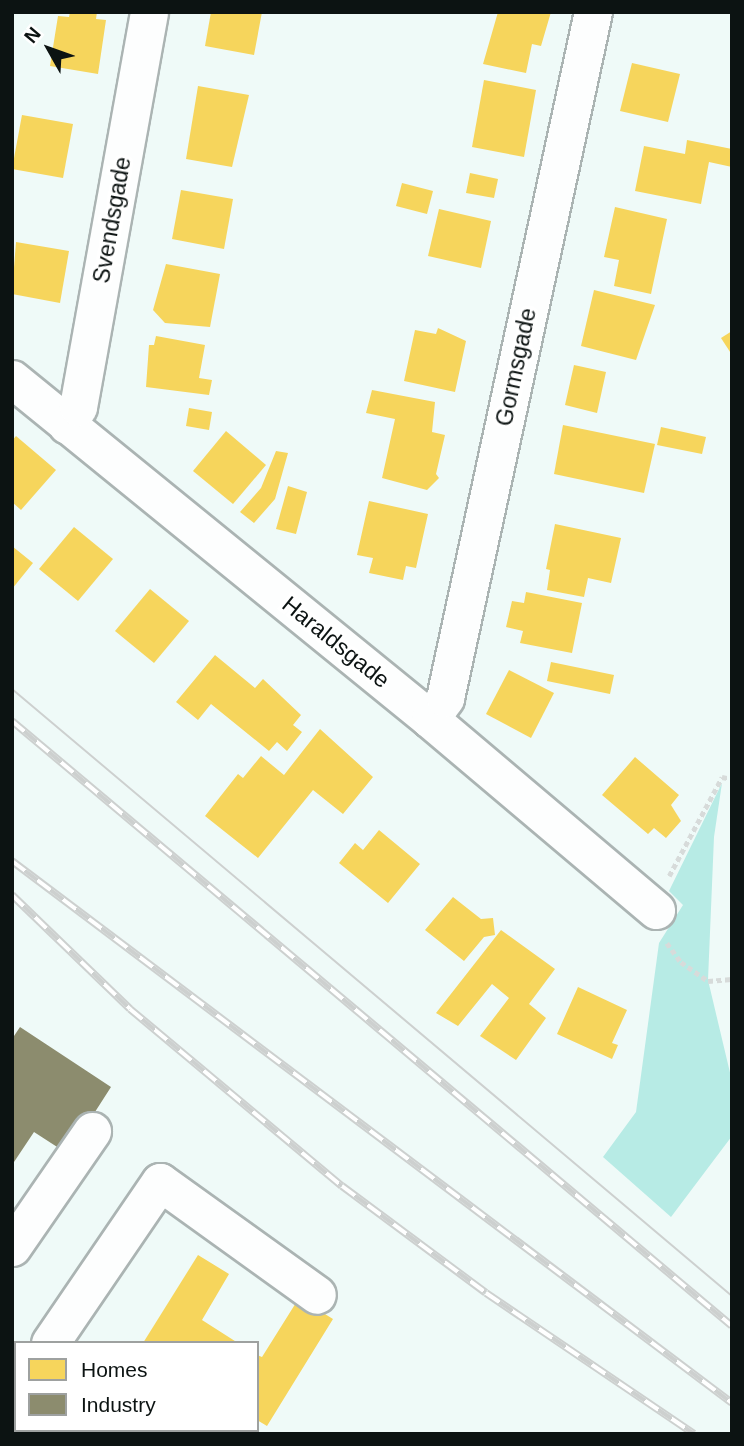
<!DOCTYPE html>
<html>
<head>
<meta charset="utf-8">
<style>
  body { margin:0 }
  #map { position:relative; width:744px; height:1446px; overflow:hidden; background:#effaf8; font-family:Arial,sans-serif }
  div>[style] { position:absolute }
  .green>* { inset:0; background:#b7ebe5 }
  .homes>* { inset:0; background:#f6d55c }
  .industry>* { inset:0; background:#8c8c6e }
  .path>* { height:4.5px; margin-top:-2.25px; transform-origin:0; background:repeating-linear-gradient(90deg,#d7dbda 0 5px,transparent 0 8.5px) }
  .roads { filter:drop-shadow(2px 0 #abb4b3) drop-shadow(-2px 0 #abb4b3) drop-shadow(0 2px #abb4b3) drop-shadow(0 -2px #abb4b3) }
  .minor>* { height:37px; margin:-18.5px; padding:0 18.5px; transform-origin:18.5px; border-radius:18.5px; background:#fdfefe }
  .tram>* { height:2px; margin:-1px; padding:0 1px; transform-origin:1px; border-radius:1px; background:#cdd0cf }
  .rail>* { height:8px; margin-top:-4px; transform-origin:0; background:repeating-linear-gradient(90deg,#fff 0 16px,#cdd0cf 0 32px); box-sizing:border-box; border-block:2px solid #cdd0cf }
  span { translate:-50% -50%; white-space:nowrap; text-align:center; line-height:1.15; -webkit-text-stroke:7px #fff; paint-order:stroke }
  .street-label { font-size:23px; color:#0c1312 }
  .frame { position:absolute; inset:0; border:14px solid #0c1312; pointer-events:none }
  .legend { position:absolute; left:14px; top:1341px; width:245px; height:91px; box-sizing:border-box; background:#fff; border:2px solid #9ea1a0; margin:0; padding:9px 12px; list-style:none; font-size:21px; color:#0c1312 }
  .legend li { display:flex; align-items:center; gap:14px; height:35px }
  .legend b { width:35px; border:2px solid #9ea1a0 }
  .north { position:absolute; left:14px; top:14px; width:70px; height:70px; -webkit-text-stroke:5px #fff; paint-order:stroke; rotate:310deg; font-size:19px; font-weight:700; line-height:28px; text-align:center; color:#0c1312 }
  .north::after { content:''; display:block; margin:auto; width:24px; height:32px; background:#0c1312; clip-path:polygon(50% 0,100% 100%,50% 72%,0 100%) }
</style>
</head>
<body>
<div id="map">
  <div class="green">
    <div style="clip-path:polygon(722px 783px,714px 837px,708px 980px,732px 1081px,732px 1136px,671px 1217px,603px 1157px,636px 1112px,659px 943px,683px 905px,669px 891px)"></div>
  </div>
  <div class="homes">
    <div style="clip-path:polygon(70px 12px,97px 12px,96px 19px,106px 20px,98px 74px,50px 66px,58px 16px,69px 17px)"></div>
    <div style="clip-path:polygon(211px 12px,262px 12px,254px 55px,205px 46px)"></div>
    <div style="clip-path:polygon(498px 12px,551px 12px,541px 46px,532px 44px,526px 73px,483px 64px)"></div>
    <div style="clip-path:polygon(632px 63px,680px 74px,668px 122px,620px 111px)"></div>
    <div style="clip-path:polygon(484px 80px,536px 90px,524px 157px,472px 147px)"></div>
    <div style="clip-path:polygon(198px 86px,249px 95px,232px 167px,186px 159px)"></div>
    <div style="clip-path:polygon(22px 115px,73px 124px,63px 178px,12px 169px)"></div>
    <div style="clip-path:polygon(687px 140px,732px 149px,732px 167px,709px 162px,701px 204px,635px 191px,644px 146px,685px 154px)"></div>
    <div style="clip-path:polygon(470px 173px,498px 179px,494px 198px,466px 193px)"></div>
    <div style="clip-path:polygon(402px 183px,433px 191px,427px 214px,396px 206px)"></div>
    <div style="clip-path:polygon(181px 190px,233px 199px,224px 249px,172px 239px)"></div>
    <div style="clip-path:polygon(615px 207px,667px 219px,651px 294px,614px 286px,619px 260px,604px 257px)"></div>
    <div style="clip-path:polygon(439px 209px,491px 221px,481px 268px,428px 256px)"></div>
    <div style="clip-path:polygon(16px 242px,69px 251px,60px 303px,12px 294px)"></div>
    <div style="clip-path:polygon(166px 264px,220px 274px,210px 327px,165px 323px,153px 310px)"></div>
    <div style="clip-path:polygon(594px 290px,655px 305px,636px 360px,581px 346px)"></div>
    <div style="clip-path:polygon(438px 328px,466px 341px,455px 392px,404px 381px,415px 330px,436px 334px)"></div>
    <div style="clip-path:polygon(732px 331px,732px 355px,721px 338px)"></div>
    <div style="clip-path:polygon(156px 336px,205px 345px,199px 378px,212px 380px,209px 395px,146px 387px,149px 345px,154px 345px)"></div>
    <div style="clip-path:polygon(574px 365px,606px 372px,597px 413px,565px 405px)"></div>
    <div style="clip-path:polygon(372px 390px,435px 402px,432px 432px,445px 435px,436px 474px,439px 478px,427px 490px,382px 478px,395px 419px,366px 413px)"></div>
    <div style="clip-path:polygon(189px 408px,212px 412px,209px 430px,186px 426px)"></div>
    <div style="clip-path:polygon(563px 425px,655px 444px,644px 493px,554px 474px)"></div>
    <div style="clip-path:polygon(661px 427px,706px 437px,702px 454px,657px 445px)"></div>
    <div style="clip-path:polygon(226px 431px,266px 465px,233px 504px,193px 471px)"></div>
    <div style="clip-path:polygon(16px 436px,56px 470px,21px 510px,12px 502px,12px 441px)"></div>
    <div style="clip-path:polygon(276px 451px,288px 453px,275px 499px,254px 523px,240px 512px,261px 488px)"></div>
    <div style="clip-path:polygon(288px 486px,307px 492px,296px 534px,276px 529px)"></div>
    <div style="clip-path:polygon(369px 501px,428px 514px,416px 568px,406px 566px,403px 580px,369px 573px,373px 558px,357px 555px)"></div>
    <div style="clip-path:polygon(555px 524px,621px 538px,611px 583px,588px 578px,584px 597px,547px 590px,550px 570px,546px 569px)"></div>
    <div style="clip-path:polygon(74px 527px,113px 559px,78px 601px,39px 569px)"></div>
    <div style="clip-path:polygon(12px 546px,33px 563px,12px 589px)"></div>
    <div style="clip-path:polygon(150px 589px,189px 621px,154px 663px,115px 631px)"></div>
    <div style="clip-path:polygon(526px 592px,582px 603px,572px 653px,520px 643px,523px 631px,506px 627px,512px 601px,524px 603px)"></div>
    <div style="clip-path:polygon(215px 655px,255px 688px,263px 679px,301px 715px,293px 725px,302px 732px,287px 751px,277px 742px,269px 751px,211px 704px,198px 720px,176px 702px)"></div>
    <div style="clip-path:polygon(551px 662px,614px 675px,610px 694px,547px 681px)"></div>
    <div style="clip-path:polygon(509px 670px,554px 693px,531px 738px,486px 714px)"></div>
    <div style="clip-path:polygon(320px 729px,373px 777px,343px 814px,313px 790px,258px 858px,205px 816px,238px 774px,243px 778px,261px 756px,284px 775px)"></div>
    <div style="clip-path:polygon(635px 757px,679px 795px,671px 805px,681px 821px,666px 838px,654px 828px,648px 834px,602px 795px)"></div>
    <div style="clip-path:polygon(379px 830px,420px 864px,388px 903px,339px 863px,355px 843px,363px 850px)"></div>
    <div style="clip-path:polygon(453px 897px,481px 919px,493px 918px,495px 935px,484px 937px,464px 961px,425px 930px)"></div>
    <div style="clip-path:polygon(501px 930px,555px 969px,529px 1004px,546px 1018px,516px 1060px,480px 1036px,509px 998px,492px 984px,458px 1026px,436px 1013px)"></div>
    <div style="clip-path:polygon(578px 987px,627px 1010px,612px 1043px,618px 1045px,612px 1059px,557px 1034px)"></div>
    <div style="clip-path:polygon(198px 1255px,229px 1274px,202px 1320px,238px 1343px,143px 1343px)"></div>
    <div style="clip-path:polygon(299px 1298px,333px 1319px,267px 1426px,257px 1420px,257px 1355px,262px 1357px)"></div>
  </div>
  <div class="industry">
    <div style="clip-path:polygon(20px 1027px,111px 1087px,68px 1154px,34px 1132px,12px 1165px,12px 1039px)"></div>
  </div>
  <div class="path">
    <div style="left:669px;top:876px;width:112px;rotate:-61.8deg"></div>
    <div style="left:722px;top:777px;width:10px;rotate:11deg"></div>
    <div style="left:667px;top:943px;width:24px;rotate:54deg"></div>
    <div style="left:681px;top:962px;width:33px;rotate:35deg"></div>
    <div style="left:708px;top:981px;width:24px;rotate:-5deg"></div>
  </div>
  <div class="roads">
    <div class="minor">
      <div style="left:12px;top:379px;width:539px;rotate:39.12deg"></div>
      <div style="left:430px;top:719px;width:296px;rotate:40.2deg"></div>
      <div style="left:67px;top:425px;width:21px;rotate:-59deg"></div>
      <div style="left:78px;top:407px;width:401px;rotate:-79.8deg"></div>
      <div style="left:430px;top:719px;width:26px;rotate:-54deg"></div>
      <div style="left:445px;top:698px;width:702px;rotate:-77.83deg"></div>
      <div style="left:12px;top:1247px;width:141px;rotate:-55.4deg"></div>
      <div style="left:50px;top:1343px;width:195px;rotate:-55.7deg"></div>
      <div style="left:160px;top:1182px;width:193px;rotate:35.7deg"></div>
      <div style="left:12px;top:1397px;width:6px;rotate:-51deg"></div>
      <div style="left:55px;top:1430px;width:6px;rotate:39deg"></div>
    </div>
  </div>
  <div class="tram">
    <div style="left:12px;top:689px;width:942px;rotate:40.13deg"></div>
  </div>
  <div class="rail">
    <div style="left:12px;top:721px;width:940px;rotate:40.04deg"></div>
    <div style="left:12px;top:861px;width:901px;rotate:36.97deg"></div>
    <div style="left:12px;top:895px;width:164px;rotate:44deg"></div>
    <div style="left:130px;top:1009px;width:276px;rotate:39.9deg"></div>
    <div style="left:342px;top:1186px;width:179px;rotate:36.6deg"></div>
    <div style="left:486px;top:1293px;width:251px;rotate:34.1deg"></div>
  </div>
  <div class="street-label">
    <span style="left:112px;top:220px;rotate:-80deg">Svendsgade</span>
    <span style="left:516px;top:367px;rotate:-78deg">Gormsgade</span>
    <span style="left:336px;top:642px;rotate:39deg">Haraldsgade</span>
  </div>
  <div class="frame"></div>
  <ul class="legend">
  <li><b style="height:19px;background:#f6d55c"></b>Homes</li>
  <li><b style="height:19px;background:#8c8c6e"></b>Industry</li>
  </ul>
  <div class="north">N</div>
</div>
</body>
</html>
